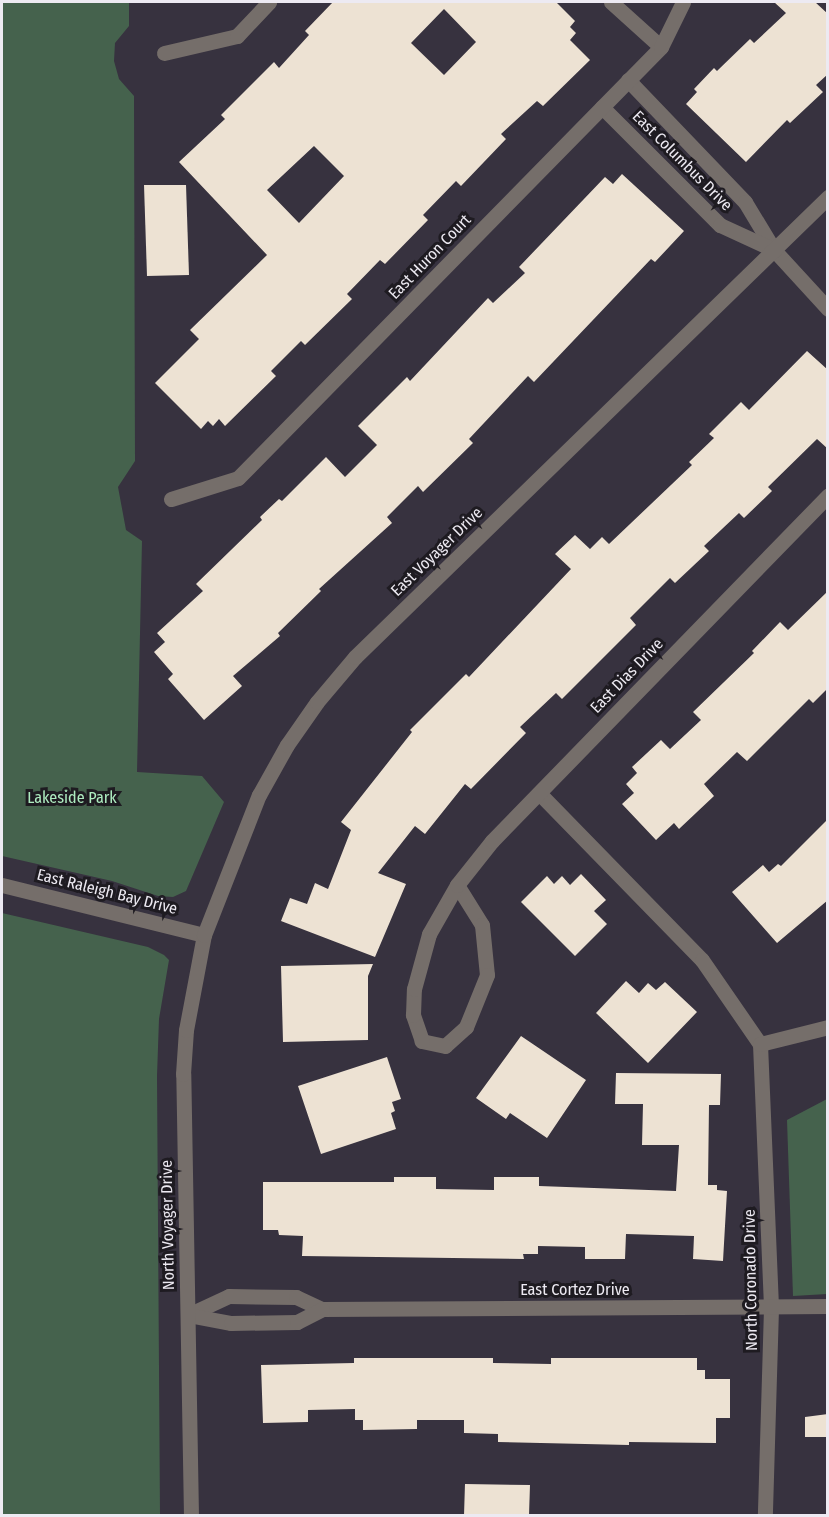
<!DOCTYPE html>
<html>
<head>
<meta charset="utf-8">
<style>
  body { margin:0 }
  #map { position:relative; width:829px; height:1517px; overflow:hidden; background:#37323f; font-family:"Fira Sans Condensed",sans-serif }
  div>[style] { position:absolute }
  .green>* { inset:0; background:#45624d }
  .building>* { inset:0; background:#ede2d3 }
  .minor>* { height:15px; margin:-7.5px; padding:0 7.5px; transform-origin:7.5px; border-radius:7.5px; background:#756e6a }
  span { translate:-50% -50%; white-space:nowrap; text-align:center; line-height:1.15; -webkit-text-stroke:6px #1e1b21; paint-order:stroke }
  .street-label { font-size:16px; color:#edeaf2 }
  .park-label { font-size:16px; color:#aeecc0 }
  .frame { position:absolute; inset:0; border:3px solid #edeaf2; pointer-events:none }
</style>
</head>
<body>
<div id="map">
  <div class="green">
    <div style="clip-path:polygon(2px 2px,129px 2px,129px 26px,115px 43px,114px 61px,119px 79px,134px 96px,135px 461px,118px 487px,126px 530px,142px 541px,137px 772px,202px 776px,224px 802px,186px 891px,173px 897px,158px 896px,112px 881px,2px 856px)"></div>
    <div style="clip-path:polygon(2px 913px,148px 947px,164px 955px,169px 960px,159px 1019px,157px 1076px,160px 1515px,2px 1515px)"></div>
    <div style="clip-path:polygon(827px 1099px,827px 1294px,793px 1296px,787px 1120px)"></div>
  </div>
  <div class="building">
    <div style="clip-path:polygon(evenodd,333px 2px,556px 2px,575px 21px,570px 27px,576px 33px,570px 40px,590px 60px,543px 106px,537px 101px,501px 134px,506px 139px,461px 186px,456px 181px,423px 215px,428px 220px,385px 264px,380px 260px,347px 294px,352px 299px,305px 345px,301px 341px,271px 371px,276px 376px,225px 426px,219px 419px,213px 426px,208px 421px,201px 429px,155px 383px,199px 339px,190px 330px,267px 255px,179px 162px,225px 119px,221px 115px,274px 62px,279px 68px,309px 35px,305px 31px,333px 2px,444px 9px,476px 42px,444px 75px,411px 43px,444px 9px,333px 2px,314px 146px,344px 176px,299px 223px,267px 190px,314px 146px)"></div>
    <div style="clip-path:polygon(774px 2px,815px 2px,828px 14px,828px 74px,816px 85px,823px 92px,790px 123px,787px 120px,746px 162px,686px 104px,697px 92px,694px 89px,714px 68px,717px 71px,750px 39px,754px 43px,786px 13px)"></div>
    <div style="clip-path:polygon(622px 174px,684px 231px,655px 262px,651px 259px,534px 382px,528px 376px,469px 439px,473px 443px,423px 492px,418px 486px,387px 517px,392px 523px,319px 589px,321px 591px,278px 633px,280px 636px,233px 676px,242px 686px,204px 720px,168px 679px,173px 674px,154px 652px,165px 642px,157px 633px,203px 591px,196px 584px,262px 520px,260px 517px,279px 499px,282px 501px,326px 457px,345px 477px,377px 445px,358px 426px,407px 377px,410px 381px,488px 298px,493px 303px,525px 273px,519px 267px,605px 177px,613px 184px)"></div>
    <div style="clip-path:polygon(144px 185px,186px 185px,189px 275px,147px 276px)"></div>
    <div style="clip-path:polygon(807px 351px,828px 370px,828px 449px,817px 439px,768px 487px,772px 491px,744px 518px,739px 513px,704px 546px,709px 551px,675px 583px,670px 578px,630px 618px,636px 625px,562px 699px,556px 693px,520px 727px,526px 733px,471px 789px,465px 784px,425px 834px,415px 826px,378px 873px,406px 884px,375px 957px,281px 921px,290px 898px,307px 904px,315px 883px,328px 889px,351px 830px,341px 822px,412px 732px,410px 730px,466px 674px,469px 677px,571px 569px,555px 554px,575px 535px,590px 549px,602px 537px,609px 544px,692px 465px,689px 462px,714px 438px,709px 434px,741px 402px,749px 410px)"></div>
    <div style="clip-path:polygon(828px 591px,828px 688px,813px 703px,809px 699px,747px 761px,737px 752px,704px 784px,714px 796px,679px 829px,674px 823px,656px 840px,622px 804px,634px 793px,626px 784px,637px 773px,632px 767px,661px 740px,670px 749px,701px 720px,693px 712px,754px 653px,752px 651px,780px 622px,788px 630px)"></div>
    <div style="clip-path:polygon(828px 819px,828px 900px,777px 943px,732px 892px,763px 865px,769px 872px,778px 864px,781px 866px)"></div>
    <div style="clip-path:polygon(581px 874px,606px 900px,594px 911px,607px 924px,575px 956px,521px 902px,547px 876px,554px 884px,562px 876px,570px 885px)"></div>
    <div style="clip-path:polygon(373px 964px,368px 976px,368px 1040px,283px 1042px,281px 966px)"></div>
    <div style="clip-path:polygon(626px 981px,639px 993px,648px 983px,656px 990px,665px 982px,697px 1012px,648px 1063px,596px 1013px)"></div>
    <div style="clip-path:polygon(521px 1036px,586px 1080px,547px 1138px,510px 1113px,506px 1119px,476px 1098px)"></div>
    <div style="clip-path:polygon(387px 1057px,401px 1099px,392px 1102px,395px 1111px,391px 1113px,396px 1129px,321px 1154px,298px 1086px)"></div>
    <div style="clip-path:polygon(616px 1073px,721px 1074px,720px 1105px,709px 1105px,708px 1185px,717px 1185px,717px 1190px,727px 1191px,723px 1261px,693px 1259px,694px 1236px,626px 1234px,625px 1259px,585px 1259px,585px 1247px,538px 1246px,538px 1254px,523px 1254px,524px 1259px,302px 1256px,303px 1236px,279px 1235px,278px 1230px,263px 1230px,263px 1182px,394px 1182px,394px 1177px,436px 1177px,436px 1189px,494px 1190px,494px 1177px,539px 1177px,539px 1186px,676px 1191px,679px 1145px,642px 1145px,643px 1104px,615px 1104px)"></div>
    <div style="clip-path:polygon(354px 1358px,493px 1358px,493px 1363px,551px 1364px,551px 1358px,697px 1358px,697px 1370px,705px 1370px,705px 1379px,730px 1379px,730px 1418px,716px 1418px,716px 1443px,629px 1442px,629px 1445px,498px 1442px,498px 1434px,464px 1433px,464px 1420px,417px 1420px,417px 1429px,363px 1430px,363px 1420px,355px 1420px,355px 1409px,308px 1410px,308px 1422px,263px 1423px,261px 1365px,354px 1363px)"></div>
    <div style="clip-path:polygon(828px 1414px,828px 1437px,805px 1437px,805px 1417px)"></div>
    <div style="clip-path:polygon(465px 1484px,530px 1485px,529px 1515px,464px 1515px)"></div>
  </div>
  <div class="minor">
    <div style="left:611px;top:2px;width:67px;rotate:42deg"></div>
    <div style="left:164px;top:53px;width:75px;rotate:-13.1deg"></div>
    <div style="left:237px;top:36px;width:47px;rotate:-46.7deg"></div>
    <div style="left:628px;top:80px;width:169px;rotate:46.2deg"></div>
    <div style="left:745px;top:202px;width:56px;rotate:58.9deg"></div>
    <div style="left:774px;top:250px;width:80px;rotate:47.5deg"></div>
    <div style="left:602px;top:107px;width:167px;rotate:45deg"></div>
    <div style="left:720px;top:225px;width:60px;rotate:24.8deg"></div>
    <div style="left:171px;top:499px;width:70px;rotate:-17.4deg"></div>
    <div style="left:238px;top:478px;width:604px;rotate:-45.54deg"></div>
    <div style="left:661px;top:47px;width:50px;rotate:-63.9deg"></div>
    <div style="left:539px;top:793px;width:233px;rotate:45.7deg"></div>
    <div style="left:702px;top:960px;width:102px;rotate:55.4deg"></div>
    <div style="left:760px;top:1044px;width:264px;rotate:87.6deg"></div>
    <div style="left:771px;top:1308px;width:208px;rotate:91.7deg"></div>
    <div style="left:2px;top:885px;width:208px;rotate:13.9deg"></div>
    <div style="left:457px;top:885px;width:47px;rotate:58deg"></div>
    <div style="left:482px;top:925px;width:50px;rotate:84.3deg"></div>
    <div style="left:487px;top:975px;width:56px;rotate:112deg"></div>
    <div style="left:466px;top:1027px;width:28px;rotate:138deg"></div>
    <div style="left:445px;top:1046px;width:24px;rotate:-168deg"></div>
    <div style="left:422px;top:1041px;width:28px;rotate:-109deg"></div>
    <div style="left:413px;top:1015px;width:26px;rotate:-88deg"></div>
    <div style="left:414px;top:989px;width:57px;rotate:-74.7deg"></div>
    <div style="left:429px;top:934px;width:56px;rotate:-60.3deg"></div>
    <div style="left:457px;top:885px;width:56px;rotate:-51.5deg"></div>
    <div style="left:492px;top:841px;width:482px;rotate:-45.8deg"></div>
    <div style="left:760px;top:1044px;width:70px;rotate:-14deg"></div>
    <div style="left:188px;top:1315px;width:45px;rotate:-24.9deg"></div>
    <div style="left:229px;top:1296px;width:67px;rotate:0.9deg"></div>
    <div style="left:296px;top:1297px;width:29px;rotate:25deg"></div>
    <div style="left:322px;top:1309px;width:506px;rotate:-0.34deg"></div>
    <div style="left:188px;top:1315px;width:44px;rotate:10.5deg"></div>
    <div style="left:231px;top:1323px;width:66px;rotate:-0.9deg"></div>
    <div style="left:297px;top:1322px;width:28px;rotate:-27deg"></div>
    <div style="left:191px;top:1516px;width:442px;rotate:-91deg"></div>
    <div style="left:183px;top:1074px;width:44px;rotate:-86.1deg"></div>
    <div style="left:186px;top:1030px;width:97px;rotate:-79.3deg"></div>
    <div style="left:204px;top:935px;width:150px;rotate:-68.6deg"></div>
    <div style="left:259px;top:795px;width:57px;rotate:-60.8deg"></div>
    <div style="left:287px;top:745px;width:52px;rotate:-55.1deg"></div>
    <div style="left:317px;top:702px;width:59px;rotate:-49.8deg"></div>
    <div style="left:355px;top:657px;width:660px;rotate:-44.2deg"></div>
  </div>
  <div class="street-label">
    <span style="left:682px;top:161px;rotate:45deg">East Columbus Drive</span>
    <span style="left:430px;top:257px;rotate:-46deg">East Huron Court</span>
    <span style="left:437px;top:552px;rotate:-44deg">East Voyager Drive</span>
    <span style="left:627px;top:676px;rotate:-46deg">East Dias Drive</span>
    <span style="left:107px;top:892px;rotate:14deg">East Raleigh Bay Drive</span>
    <span style="left:168px;top:1225px;rotate:-91deg">North Voyager Drive</span>
    <span style="left:751px;top:1280px;rotate:-91deg">North Coronado Drive</span>
    <span style="left:575px;top:1290px">East Cortez Drive</span>
  </div>
  <div class="park-label">
    <span style="left:72px;top:798px">Lakeside Park</span>
  </div>
  <div class="frame"></div>
</div>
</body>
</html>
